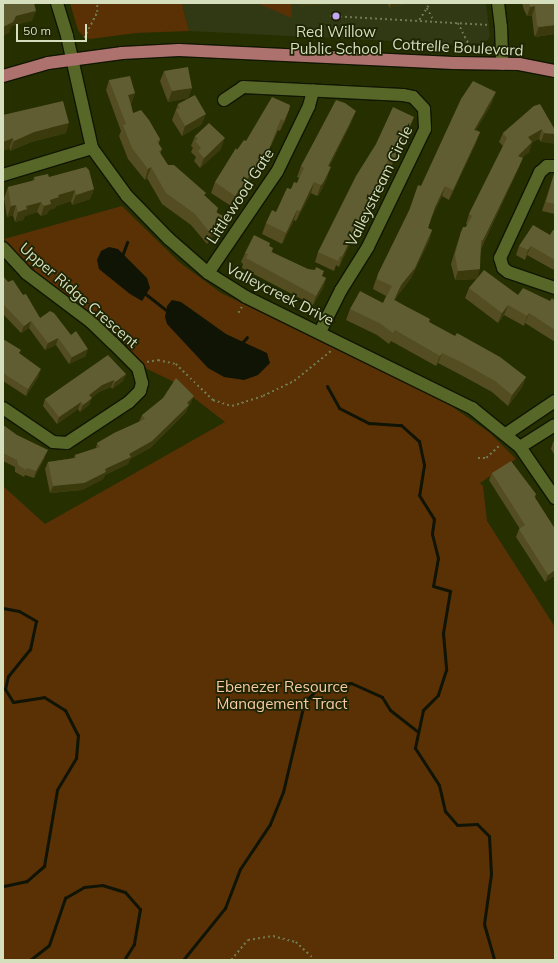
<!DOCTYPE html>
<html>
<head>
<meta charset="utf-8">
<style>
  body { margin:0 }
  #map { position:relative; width:558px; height:963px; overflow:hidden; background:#252f00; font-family:Mulish,sans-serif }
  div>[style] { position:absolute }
  .built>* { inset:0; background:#303913 }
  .green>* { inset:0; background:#593105 }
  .water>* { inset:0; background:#101404 }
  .stream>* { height:3px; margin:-1.5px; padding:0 1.5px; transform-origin:1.5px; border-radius:1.5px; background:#101404 }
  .path>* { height:1.5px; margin-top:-0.75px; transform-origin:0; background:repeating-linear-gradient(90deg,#6f794f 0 2px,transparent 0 5px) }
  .roads { filter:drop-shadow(1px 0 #101600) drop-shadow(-1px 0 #101600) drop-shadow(0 1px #101600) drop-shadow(0 -1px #101600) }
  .minor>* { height:12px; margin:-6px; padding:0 6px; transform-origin:6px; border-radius:6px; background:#576728 }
  .major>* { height:12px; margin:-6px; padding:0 6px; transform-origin:6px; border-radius:6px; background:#ad726d }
  .wall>* { inset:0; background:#534d21 }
  .shaded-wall>* { inset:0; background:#3b3a0d }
  .building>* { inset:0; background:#615d32 }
  .dots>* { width:11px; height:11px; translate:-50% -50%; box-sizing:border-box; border:2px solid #1d2404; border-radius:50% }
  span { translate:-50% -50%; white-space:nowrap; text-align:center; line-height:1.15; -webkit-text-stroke:3.5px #1d2404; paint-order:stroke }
  .poi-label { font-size:15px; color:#d5dfbe }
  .street-label { font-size:15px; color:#d5dfbe }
  .park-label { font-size:15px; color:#facaa2 }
  .frame { position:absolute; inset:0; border:4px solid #d5dfbe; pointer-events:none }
  .scale { position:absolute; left:16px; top:24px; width:71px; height:18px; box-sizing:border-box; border:2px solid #d5dfbe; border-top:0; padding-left:5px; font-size:12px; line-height:14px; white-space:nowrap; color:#d5dfbe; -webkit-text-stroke:3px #1d2404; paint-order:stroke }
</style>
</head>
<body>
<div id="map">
  <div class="built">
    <div style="clip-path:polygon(182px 3px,486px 3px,490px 36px,485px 43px,452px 44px,189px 31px)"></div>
  </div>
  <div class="green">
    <div style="clip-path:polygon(70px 3px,182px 3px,189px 31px,136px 33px,90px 39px,83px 36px,78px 30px)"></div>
    <div style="clip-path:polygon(257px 3px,291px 3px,292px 18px)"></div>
    <div style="clip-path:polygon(122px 206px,179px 262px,221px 293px,447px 403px,490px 433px,516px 459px,480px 483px,483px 486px,487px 521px,555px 627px,555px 960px,3px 960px,3px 486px,45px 524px,225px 422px,172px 381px,147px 369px,94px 317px,27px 265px,4px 239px)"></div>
  </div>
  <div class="water">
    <div style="clip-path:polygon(109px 247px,118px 249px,147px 278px,150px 288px,142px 301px,130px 294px,99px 269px,97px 260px,101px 251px)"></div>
    <div style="clip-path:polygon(172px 300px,181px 302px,226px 334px,267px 353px,270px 363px,258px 375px,244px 380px,224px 377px,208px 368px,167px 324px,165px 317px,167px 306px)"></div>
  </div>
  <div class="stream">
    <div style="left:122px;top:256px;width:15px;rotate:-70deg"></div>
    <div style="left:143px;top:292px;width:33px;rotate:38deg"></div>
    <div style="left:241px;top:344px;width:9px;rotate:-49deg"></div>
    <div style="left:327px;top:386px;width:25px;rotate:61deg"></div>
    <div style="left:339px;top:408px;width:34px;rotate:27deg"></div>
    <div style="left:369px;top:423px;width:32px;rotate:4deg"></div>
    <div style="left:401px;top:425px;width:24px;rotate:42deg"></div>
    <div style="left:419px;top:441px;width:25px;rotate:78deg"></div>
    <div style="left:424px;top:465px;width:30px;rotate:99deg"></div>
    <div style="left:419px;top:495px;width:28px;rotate:58deg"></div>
    <div style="left:434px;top:519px;width:15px;rotate:98deg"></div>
    <div style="left:432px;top:534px;width:25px;rotate:76deg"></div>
    <div style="left:438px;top:558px;width:28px;rotate:100deg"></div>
    <div style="left:433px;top:586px;width:18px;rotate:16deg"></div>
    <div style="left:450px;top:591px;width:43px;rotate:99.5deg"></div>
    <div style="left:443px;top:633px;width:37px;rotate:85deg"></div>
    <div style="left:446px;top:670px;width:26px;rotate:108deg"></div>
    <div style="left:438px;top:695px;width:21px;rotate:135deg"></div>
    <div style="left:423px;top:710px;width:39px;rotate:102deg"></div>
    <div style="left:415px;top:748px;width:44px;rotate:57deg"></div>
    <div style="left:439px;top:785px;width:27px;rotate:77deg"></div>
    <div style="left:445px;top:811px;width:18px;rotate:49deg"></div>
    <div style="left:457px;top:825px;width:20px;rotate:-3deg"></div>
    <div style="left:477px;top:824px;width:17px;rotate:45deg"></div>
    <div style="left:489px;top:836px;width:38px;rotate:87deg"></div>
    <div style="left:491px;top:874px;width:50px;rotate:98deg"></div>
    <div style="left:484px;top:924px;width:37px;rotate:74deg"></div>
    <div style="left:3px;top:608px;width:16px;rotate:11deg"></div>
    <div style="left:19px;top:611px;width:20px;rotate:30deg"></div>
    <div style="left:36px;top:621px;width:29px;rotate:102deg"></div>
    <div style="left:30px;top:649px;width:35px;rotate:129deg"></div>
    <div style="left:8px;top:676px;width:13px;rotate:103deg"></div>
    <div style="left:5px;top:689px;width:15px;rotate:58deg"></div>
    <div style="left:13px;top:702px;width:31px;rotate:-9deg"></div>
    <div style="left:44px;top:697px;width:25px;rotate:32deg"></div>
    <div style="left:65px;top:710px;width:28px;rotate:63deg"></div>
    <div style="left:78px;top:735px;width:23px;rotate:95deg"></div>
    <div style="left:76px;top:758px;width:37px;rotate:121deg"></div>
    <div style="left:57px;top:790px;width:77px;rotate:99.7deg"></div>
    <div style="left:44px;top:866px;width:23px;rotate:139deg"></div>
    <div style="left:27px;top:881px;width:25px;rotate:168deg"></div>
    <div style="left:30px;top:960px;width:24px;rotate:-38deg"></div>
    <div style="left:49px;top:945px;width:50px;rotate:-71.2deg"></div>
    <div style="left:65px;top:898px;width:22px;rotate:-30deg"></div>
    <div style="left:84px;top:887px;width:18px;rotate:-6deg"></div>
    <div style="left:102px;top:885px;width:24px;rotate:17deg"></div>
    <div style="left:125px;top:892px;width:23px;rotate:49deg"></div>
    <div style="left:140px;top:909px;width:36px;rotate:100deg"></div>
    <div style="left:134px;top:944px;width:19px;rotate:122deg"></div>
    <div style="left:183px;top:960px;width:67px;rotate:-51.1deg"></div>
    <div style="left:225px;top:908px;width:42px;rotate:-69deg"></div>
    <div style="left:240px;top:869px;width:54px;rotate:-56.3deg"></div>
    <div style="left:270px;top:824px;width:35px;rotate:-68deg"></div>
    <div style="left:283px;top:792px;width:91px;rotate:-76.7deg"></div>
    <div style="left:304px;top:703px;width:22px;rotate:-47deg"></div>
    <div style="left:319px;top:687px;width:32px;rotate:-7deg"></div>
    <div style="left:351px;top:683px;width:34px;rotate:24deg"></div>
    <div style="left:382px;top:697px;width:15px;rotate:58deg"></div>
    <div style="left:390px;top:710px;width:34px;rotate:38deg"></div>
  </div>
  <div class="path">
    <div style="left:427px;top:8px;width:15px;rotate:62deg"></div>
    <div style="left:330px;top:16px;width:160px;rotate:3.2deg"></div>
    <div style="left:419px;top:20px;width:20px;rotate:-57deg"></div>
    <div style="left:458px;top:23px;width:25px;rotate:63deg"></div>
    <div style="left:84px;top:38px;width:29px;rotate:-63deg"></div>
    <div style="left:97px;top:12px;width:9px;rotate:-90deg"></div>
    <div style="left:238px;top:313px;width:8px;rotate:-60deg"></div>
    <div style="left:147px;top:362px;width:11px;rotate:-10deg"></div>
    <div style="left:158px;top:360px;width:18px;rotate:13deg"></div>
    <div style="left:176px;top:364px;width:52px;rotate:44.2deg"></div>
    <div style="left:213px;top:400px;width:20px;rotate:18deg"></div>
    <div style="left:232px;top:406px;width:33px;rotate:-18deg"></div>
    <div style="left:263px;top:396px;width:34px;rotate:-26deg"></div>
    <div style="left:294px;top:381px;width:49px;rotate:-39.2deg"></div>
    <div style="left:478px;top:458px;width:8px"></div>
    <div style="left:486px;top:458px;width:19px;rotate:-43deg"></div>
    <div style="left:231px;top:960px;width:26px;rotate:-50deg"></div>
    <div style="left:248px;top:940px;width:25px;rotate:-9deg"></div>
    <div style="left:273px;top:936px;width:24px;rotate:15deg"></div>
    <div style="left:296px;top:942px;width:26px;rotate:43deg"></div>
  </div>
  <div class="roads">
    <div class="minor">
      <div style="left:57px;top:3px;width:34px;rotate:73deg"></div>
      <div style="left:67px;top:36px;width:115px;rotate:77.4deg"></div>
      <div style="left:92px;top:148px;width:59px;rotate:53.9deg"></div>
      <div style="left:127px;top:196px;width:60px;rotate:45.7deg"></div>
      <div style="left:169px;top:239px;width:52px;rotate:41.1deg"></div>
      <div style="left:208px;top:273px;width:45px;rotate:32.3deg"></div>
      <div style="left:246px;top:297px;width:252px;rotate:26.2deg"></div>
      <div style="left:472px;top:408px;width:62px;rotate:39.1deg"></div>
      <div style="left:520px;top:447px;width:62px;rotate:55.5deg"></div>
      <div style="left:498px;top:3px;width:24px;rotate:83deg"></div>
      <div style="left:501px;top:27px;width:37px;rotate:88deg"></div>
      <div style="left:224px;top:100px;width:23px;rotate:-34deg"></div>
      <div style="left:243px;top:87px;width:160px;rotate:2.9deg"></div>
      <div style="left:403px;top:95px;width:10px;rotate:11deg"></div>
      <div style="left:413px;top:97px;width:16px;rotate:47deg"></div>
      <div style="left:424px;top:109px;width:20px;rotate:87deg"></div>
      <div style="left:425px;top:129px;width:131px;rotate:115.8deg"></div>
      <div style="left:368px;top:247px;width:51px;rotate:122.1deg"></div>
      <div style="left:341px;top:290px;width:47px;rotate:116.6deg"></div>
      <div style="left:555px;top:166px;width:8px;rotate:180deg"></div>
      <div style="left:547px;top:166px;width:9px;rotate:139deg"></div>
      <div style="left:540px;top:172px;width:95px;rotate:114.9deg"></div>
      <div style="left:500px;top:258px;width:10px;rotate:73deg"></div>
      <div style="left:503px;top:268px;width:6px;rotate:39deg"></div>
      <div style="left:508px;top:272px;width:50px;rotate:18.8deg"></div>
      <div style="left:3px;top:175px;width:93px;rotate:-16.9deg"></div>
      <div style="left:3px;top:248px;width:34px;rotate:47deg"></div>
      <div style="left:26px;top:273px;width:81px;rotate:37deg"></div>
      <div style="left:91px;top:322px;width:30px;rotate:44deg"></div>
      <div style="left:113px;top:343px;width:35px;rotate:45deg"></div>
      <div style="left:138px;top:368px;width:16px;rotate:75deg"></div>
      <div style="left:142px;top:383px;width:8px;rotate:104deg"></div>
      <div style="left:140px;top:391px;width:16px;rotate:135deg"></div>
      <div style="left:129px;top:402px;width:74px;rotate:146.5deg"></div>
      <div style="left:67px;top:443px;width:14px;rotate:-176deg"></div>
      <div style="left:53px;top:442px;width:60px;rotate:-145.8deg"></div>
      <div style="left:208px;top:273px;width:122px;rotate:-55.7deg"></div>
      <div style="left:277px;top:172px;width:73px;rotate:-64.1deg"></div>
      <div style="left:309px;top:106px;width:16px;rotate:-75deg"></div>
      <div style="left:506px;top:434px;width:59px;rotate:-34deg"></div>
      <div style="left:520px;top:447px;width:41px;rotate:-32.2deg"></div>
    </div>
    <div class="major">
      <div style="left:3px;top:76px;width:47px;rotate:-16.1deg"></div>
      <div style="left:48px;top:63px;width:75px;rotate:-7.7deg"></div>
      <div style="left:122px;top:53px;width:57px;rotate:-3deg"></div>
      <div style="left:179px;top:50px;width:275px;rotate:2.7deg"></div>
      <div style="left:454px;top:63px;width:65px;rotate:0.9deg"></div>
      <div style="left:519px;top:64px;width:37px;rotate:11deg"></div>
    </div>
  </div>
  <div class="wall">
    <div style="clip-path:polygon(388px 3px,409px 3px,389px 8px)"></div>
    <div style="clip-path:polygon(522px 3px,555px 3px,555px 32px,554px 34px,535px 37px,534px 34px,532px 16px,527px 16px,524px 10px)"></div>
    <div style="clip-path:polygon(164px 71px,192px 88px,188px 98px,168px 102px,160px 81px)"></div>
    <div style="clip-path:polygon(109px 80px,135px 93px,131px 104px,133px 113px,160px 139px,159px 144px,162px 149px,160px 154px,168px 165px,205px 196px,218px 208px,217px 212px,221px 227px,207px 244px,191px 225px,162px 204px,147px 178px,145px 180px,128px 159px,119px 136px,121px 131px,106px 90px)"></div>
    <div style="clip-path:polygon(492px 103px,476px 130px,480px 132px,476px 143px,449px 200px,442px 196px,431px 218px,428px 228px,432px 230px,429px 241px,411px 278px,398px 295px,395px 300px,429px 322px,526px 377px,522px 387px,508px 406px,492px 392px,461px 375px,438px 363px,436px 366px,391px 341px,389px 344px,377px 335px,346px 320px,350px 309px,383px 303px,386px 296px,373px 289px,374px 285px,378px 274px,421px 186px)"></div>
    <div style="clip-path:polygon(178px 104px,202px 124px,182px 136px,172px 120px)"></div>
    <div style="clip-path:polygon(290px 105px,285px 121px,280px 131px,278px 130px,265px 159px,231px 206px,211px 193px,215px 182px,237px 150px,246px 141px)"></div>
    <div style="clip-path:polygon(534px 106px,555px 130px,541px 142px,539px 139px,532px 142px,529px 152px,522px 158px,519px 167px,481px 249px,477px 278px,518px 295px,550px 301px,555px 301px,555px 342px,525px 323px,524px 326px,504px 315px,498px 323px,465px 298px,469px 288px,477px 279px,455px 280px,451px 264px,458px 241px,461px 232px,466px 227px,467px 224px,466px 224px,469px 214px,503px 146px,499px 142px,503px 133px)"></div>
    <div style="clip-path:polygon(3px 115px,66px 133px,31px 142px,10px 151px)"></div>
    <div style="clip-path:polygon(352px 121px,329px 167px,327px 178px,320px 193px,317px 196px,311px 193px,296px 221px,294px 220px,282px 244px,262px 234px,266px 223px,276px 212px,291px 189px,297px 183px,299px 178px,297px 177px,301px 166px)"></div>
    <div style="clip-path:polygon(411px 126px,389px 171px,385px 169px,382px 176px,385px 177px,381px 186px,377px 194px,374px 193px,339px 267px,336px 265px,334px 271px,315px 262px,318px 252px)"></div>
    <div style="clip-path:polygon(195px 136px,221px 149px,200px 168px,194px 161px,196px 157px,191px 152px,193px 148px,191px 146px)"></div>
    <div style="clip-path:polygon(554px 174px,555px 175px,555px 214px,542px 211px)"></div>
    <div style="clip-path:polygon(34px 177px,49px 177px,94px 189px,90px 199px,72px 205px,71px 201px,56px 206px,55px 208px,49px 210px,47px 214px,41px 216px,37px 212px,25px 216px,23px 220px,15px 222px,13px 215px,7px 217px,4px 198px,8px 187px,33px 181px)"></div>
    <div style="clip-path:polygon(555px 230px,555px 270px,552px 269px,527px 255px,525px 260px,516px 255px,519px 246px,550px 235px)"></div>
    <div style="clip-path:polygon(270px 243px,269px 246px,273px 248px,272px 252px,326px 278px,323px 288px,313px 305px,242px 268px,243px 264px,241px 262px,245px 253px)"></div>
    <div style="clip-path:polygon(3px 276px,8px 282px,23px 295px,40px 318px,86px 356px,69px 364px,56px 345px,45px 350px,29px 328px,21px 333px,3px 314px)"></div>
    <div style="clip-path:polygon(3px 339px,20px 354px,39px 376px,26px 396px,3px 381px)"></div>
    <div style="clip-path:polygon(126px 374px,123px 381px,112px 389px,111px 387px,99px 392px,91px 398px,89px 405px,80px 412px,78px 409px,57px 424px,43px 406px,45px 399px)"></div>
    <div style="clip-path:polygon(191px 403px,188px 407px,186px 412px,150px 448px,130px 459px,128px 464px,105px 475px,103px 479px,82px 490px,50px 493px,45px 469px,48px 462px,74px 458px,75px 455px,96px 448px,97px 443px,139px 422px,142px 415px)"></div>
    <div style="clip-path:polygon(3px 425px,45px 457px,34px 478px,25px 475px,24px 477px,15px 472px,15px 467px,3px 461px)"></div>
    <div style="clip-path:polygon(555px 441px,555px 456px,551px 449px,553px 442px)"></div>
    <div style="clip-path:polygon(492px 473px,536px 494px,535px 498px,555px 529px,555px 577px,554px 576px,545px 582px,516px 537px,519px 529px,520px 529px,489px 480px)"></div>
  </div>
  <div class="shaded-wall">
    <div style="clip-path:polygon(301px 3px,344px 3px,300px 7px)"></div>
    <div style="clip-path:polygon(391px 3px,409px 3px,389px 8px)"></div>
    <div style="clip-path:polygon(535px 6px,532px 16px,527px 16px,530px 7px)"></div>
    <div style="clip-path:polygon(36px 11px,32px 21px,12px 26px,9px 33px,3px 36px,3px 27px,16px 16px)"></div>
    <div style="clip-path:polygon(555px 25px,555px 32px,554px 34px,535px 37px,539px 27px)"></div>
    <div style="clip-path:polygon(192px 88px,188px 98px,168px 102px,172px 91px)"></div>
    <div style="clip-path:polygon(496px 92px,492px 103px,470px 140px,474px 130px)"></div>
    <div style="clip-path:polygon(135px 93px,131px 104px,128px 95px)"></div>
    <div style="clip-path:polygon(289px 110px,285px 121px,280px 131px,284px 121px)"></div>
    <div style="clip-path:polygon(356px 111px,352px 121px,324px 177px,328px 166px)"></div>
    <div style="clip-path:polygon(206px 114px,202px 124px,182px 136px,185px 126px)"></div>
    <div style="clip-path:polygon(414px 117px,411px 126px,389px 171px,393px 162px)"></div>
    <div style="clip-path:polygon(281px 119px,265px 159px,231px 206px,235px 196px)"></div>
    <div style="clip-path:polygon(69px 123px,66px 133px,31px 142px,10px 151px,14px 141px,34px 132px)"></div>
    <div style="clip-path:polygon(542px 129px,539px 139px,532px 142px,529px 152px,514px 165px,518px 156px,528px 137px)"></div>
    <div style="clip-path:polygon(480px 132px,476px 143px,449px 200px,453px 190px)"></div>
    <div style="clip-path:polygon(544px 133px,555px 134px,555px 144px,541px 142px)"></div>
    <div style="clip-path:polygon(13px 138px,9px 149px,3px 151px,3px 142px)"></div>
    <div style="clip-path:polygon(225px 138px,221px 149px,200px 168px,204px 158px)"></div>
    <div style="clip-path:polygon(523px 158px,519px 167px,480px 250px,483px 240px)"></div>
    <div style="clip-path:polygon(388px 160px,374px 193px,339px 267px,342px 257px)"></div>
    <div style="clip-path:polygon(151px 167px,147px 178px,145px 180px,148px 169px)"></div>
    <div style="clip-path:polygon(331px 167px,327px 178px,320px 193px,317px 196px,321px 185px)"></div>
    <div style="clip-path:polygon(314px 182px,311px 193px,296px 221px,300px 211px)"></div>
    <div style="clip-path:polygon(445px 186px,442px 196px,431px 218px,435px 207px)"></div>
    <div style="clip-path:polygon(94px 189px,90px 199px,72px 205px,76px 195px)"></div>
    <div style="clip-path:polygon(75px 190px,71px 201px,56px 206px,55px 208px,49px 210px,47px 214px,41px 216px,44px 206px,50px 200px,58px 195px)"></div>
    <div style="clip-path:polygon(41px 202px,37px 212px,25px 216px,23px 220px,15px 222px,18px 212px,26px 206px)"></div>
    <div style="clip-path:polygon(16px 205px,13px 215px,7px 217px,11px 206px)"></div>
    <div style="clip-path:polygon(297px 210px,294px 220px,282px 244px,286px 233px)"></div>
    <div style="clip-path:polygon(225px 217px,221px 227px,207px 244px,211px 234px)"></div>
    <div style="clip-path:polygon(432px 230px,429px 241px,411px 278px,398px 295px,390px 310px,394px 300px,401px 285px)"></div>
    <div style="clip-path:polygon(531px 246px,527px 255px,525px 260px,528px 250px)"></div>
    <div style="clip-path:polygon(480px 269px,477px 279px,455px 280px,458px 271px)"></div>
    <div style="clip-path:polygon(326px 278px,323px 288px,313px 305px,316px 296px)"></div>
    <div style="clip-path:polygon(508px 305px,504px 315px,498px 323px,502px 313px)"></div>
    <div style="clip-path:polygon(529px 313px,525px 323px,524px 326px,527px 316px)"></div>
    <div style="clip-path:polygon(31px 321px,29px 328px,21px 333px,24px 326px)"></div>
    <div style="clip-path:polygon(58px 338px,56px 345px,45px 350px,48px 343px)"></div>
    <div style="clip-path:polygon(88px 349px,86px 356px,69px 364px,72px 357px)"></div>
    <div style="clip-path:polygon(442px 353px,438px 363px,436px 366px,440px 356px)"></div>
    <div style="clip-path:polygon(41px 369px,39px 376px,26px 396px,28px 389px)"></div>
    <div style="clip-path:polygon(126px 374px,123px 381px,112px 389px,115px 382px)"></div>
    <div style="clip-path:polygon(526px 377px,522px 387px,508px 406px,512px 395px)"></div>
    <div style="clip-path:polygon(114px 380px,111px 387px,99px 392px,86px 402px,89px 395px,102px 385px)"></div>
    <div style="clip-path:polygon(194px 396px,191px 403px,188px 407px,186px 412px,150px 448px,130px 459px,128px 464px,105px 475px,103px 479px,82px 490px,50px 493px,53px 486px,105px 469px,129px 454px)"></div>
    <div style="clip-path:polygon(92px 398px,89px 405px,80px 412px,83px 405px)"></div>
    <div style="clip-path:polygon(81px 402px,78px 409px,57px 424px,59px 417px)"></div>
    <div style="clip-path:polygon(48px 450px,45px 457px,34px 478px,36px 471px)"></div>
    <div style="clip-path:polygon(555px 570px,554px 576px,545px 582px,548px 575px)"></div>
  </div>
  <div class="building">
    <div style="clip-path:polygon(3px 3px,34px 3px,36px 11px,16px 16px,13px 22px,3px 27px)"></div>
    <div style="clip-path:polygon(529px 3px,555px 3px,555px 25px,539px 27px,537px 25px,535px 6px,530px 7px)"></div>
    <div style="clip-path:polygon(188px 67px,192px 88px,172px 91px,164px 71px)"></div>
    <div style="clip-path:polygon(130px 76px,135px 93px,128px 95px,133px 113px,141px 110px,149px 120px,160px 139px,157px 142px,162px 149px,159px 151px,168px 165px,174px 165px,206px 193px,204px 195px,218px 208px,216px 212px,225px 217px,211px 234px,195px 214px,166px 193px,151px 167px,148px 169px,132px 148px,123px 125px,126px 124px,109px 80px)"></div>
    <div style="clip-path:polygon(473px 81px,496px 92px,474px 130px,480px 132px,453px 190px,445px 186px,435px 207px,428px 228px,432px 230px,415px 268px,401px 285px,394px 300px,430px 319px,429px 322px,455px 336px,457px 333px,500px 357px,526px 377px,512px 395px,495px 381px,465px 364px,442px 353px,440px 356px,395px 330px,393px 333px,381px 324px,350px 309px,360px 291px,383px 303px,392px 286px,377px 279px,378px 274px,409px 211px,418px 185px,421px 186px,461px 99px)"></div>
    <div style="clip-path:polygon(195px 95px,206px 114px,185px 126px,176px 110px,180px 108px,178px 104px)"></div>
    <div style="clip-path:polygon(272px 97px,290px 105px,289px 110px,284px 121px,281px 119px,269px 149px,235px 196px,215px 182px,236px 148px,237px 150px,244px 140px,246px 141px)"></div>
    <div style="clip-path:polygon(336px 100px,345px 103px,356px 111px,328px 166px,331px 167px,323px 183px,321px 185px,314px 182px,300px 211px,297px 210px,286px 233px,266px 223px,272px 210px,276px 212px,287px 188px,291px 189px,294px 182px,297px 183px,304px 168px,301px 166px)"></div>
    <div style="clip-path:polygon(63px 101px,69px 123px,34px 132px,14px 141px,13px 138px,3px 142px,3px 115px)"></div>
    <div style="clip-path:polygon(540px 104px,555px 130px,555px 134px,544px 133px,542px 129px,528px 137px,532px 142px,518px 156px,523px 158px,483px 240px,481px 240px,480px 269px,458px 271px,455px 255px,461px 232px,463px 227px,466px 227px,472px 216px,469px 214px,507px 138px,503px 133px,534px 106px)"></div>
    <div style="clip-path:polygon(393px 107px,414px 117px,393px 162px,388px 160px,381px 175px,385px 177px,381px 185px,378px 184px,342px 257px,340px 256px,338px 261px,318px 252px,356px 176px,376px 144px)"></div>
    <div style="clip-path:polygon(209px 123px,225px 138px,204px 158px,198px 151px,201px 148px,195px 141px,198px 139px,195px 136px)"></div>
    <div style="clip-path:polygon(86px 167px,89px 170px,94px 189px,76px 195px,75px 190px,58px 195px,59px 197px,50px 200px,51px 204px,44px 206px,41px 202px,26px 206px,27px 209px,18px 212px,16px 205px,11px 206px,8px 187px,35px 180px,34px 177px,48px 174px,49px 177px)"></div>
    <div style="clip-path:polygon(554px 174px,555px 175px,555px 204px,546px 202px)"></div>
    <div style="clip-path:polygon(533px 225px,550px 235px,553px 230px,555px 230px,555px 260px,531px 246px,528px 250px,519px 246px)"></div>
    <div style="clip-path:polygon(254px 235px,270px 243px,269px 246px,273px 248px,271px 252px,308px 269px,315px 270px,316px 267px,324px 271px,322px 276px,326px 278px,316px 296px,246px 258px,248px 254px,245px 253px)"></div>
    <div style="clip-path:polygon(484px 270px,518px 295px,523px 288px,550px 301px,552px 298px,555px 301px,555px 330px,529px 313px,527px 316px,508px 305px,502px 313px,469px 288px)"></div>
    <div style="clip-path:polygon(3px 276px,8px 282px,13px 280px,23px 295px,26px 294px,40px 318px,50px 311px,54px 313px,71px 335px,76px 331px,88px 349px,72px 357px,58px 338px,48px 343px,31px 321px,24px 326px,3px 304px)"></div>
    <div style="clip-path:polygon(3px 339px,21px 350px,19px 353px,41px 369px,28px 389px,3px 373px)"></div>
    <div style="clip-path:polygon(108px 355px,126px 374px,115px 382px,114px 380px,102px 385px,89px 395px,92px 398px,83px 405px,81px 402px,59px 417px,45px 399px)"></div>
    <div style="clip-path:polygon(176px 378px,194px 396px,187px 403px,189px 405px,152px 441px,129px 454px,131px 457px,105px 469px,106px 472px,84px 483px,53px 486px,48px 462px,76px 458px,75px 455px,100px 447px,97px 443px,114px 433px,145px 419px,142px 415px,163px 398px)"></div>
    <div style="clip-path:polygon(3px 425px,17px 435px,48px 450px,36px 471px,27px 468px,26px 470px,18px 465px,17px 460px,3px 453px)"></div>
    <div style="clip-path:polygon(511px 461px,536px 494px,534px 496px,555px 529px,555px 570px,548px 575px,519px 529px,525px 525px,492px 473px)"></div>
  </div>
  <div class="dots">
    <div style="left:336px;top:16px;background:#c3a7f2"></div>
  </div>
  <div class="poi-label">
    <span style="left:336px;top:40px">Red Willow<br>Public School</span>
  </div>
  <div class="street-label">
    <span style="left:458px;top:47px;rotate:3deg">Cottrelle Boulevard</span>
    <span style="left:379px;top:186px;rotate:-64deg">Valleystream Circle</span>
    <span style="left:240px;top:196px;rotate:-57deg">Littlewood Gate</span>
    <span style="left:280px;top:294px;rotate:27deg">Valleycreek Drive</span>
    <span style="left:79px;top:295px;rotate:41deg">Upper Ridge Crescent</span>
  </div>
  <div class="park-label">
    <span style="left:282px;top:695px">Ebenezer Resource<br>Management Tract</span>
  </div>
  <div class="frame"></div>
  <div class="scale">50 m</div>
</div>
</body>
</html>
